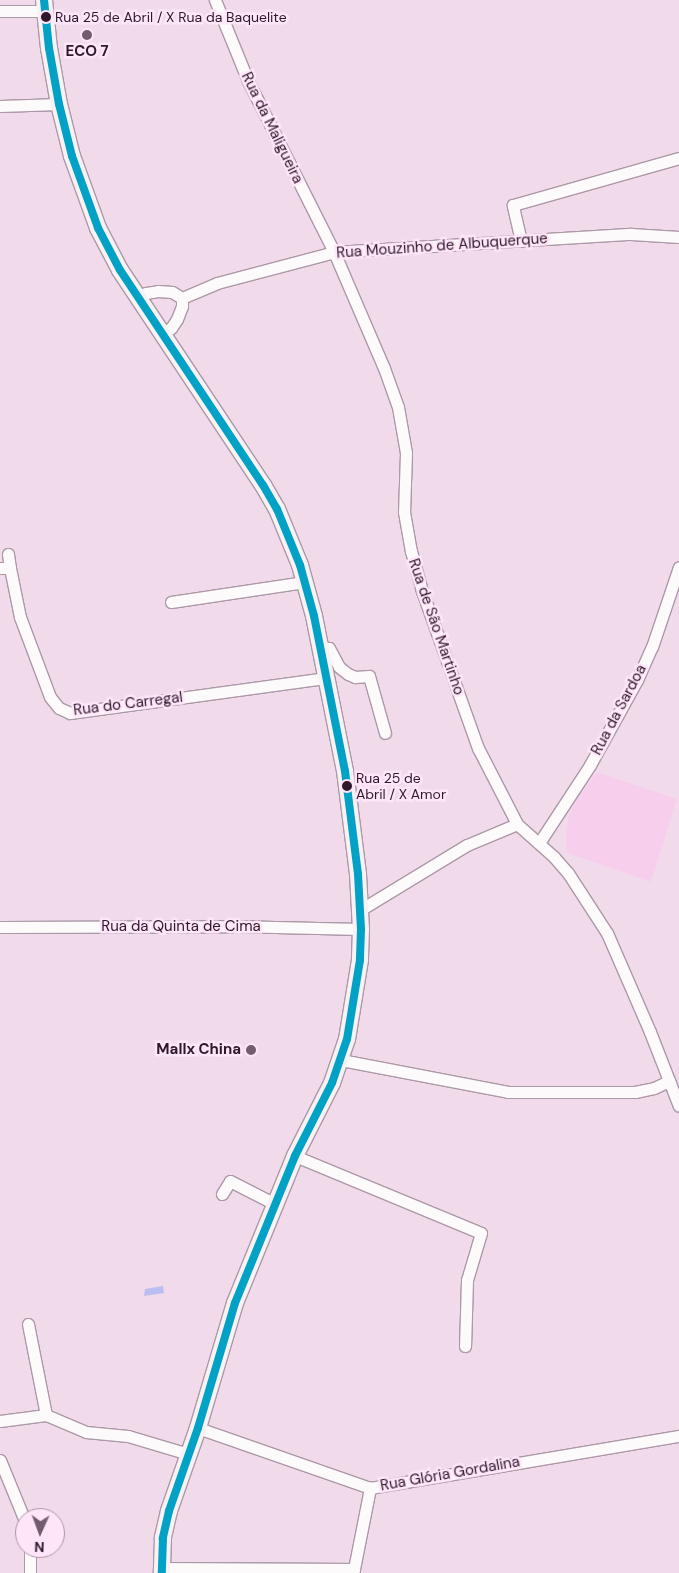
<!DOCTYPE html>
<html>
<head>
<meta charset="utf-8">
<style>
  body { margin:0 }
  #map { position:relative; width:679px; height:1573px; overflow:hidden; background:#f1dbeb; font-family:"DM Sans",sans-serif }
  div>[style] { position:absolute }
  .built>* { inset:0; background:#f7cfed }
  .water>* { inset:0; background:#bbbef1 }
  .roads { filter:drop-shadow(1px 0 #ac98a7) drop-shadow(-1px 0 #ac98a7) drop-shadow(0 1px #ac98a7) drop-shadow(0 -1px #ac98a7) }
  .minor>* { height:11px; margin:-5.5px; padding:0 5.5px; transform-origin:5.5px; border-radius:5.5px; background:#fdfafc }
  .secondary>* { height:16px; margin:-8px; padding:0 8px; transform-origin:8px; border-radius:8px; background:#f9f2f4 }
  .bus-1>* { height:8px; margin:-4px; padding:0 4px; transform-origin:4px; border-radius:4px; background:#02a2c6 }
  .dots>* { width:14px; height:14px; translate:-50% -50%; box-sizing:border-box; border:2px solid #fee5f8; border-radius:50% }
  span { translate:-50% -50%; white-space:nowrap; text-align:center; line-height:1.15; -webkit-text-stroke:5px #fee5f8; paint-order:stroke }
  .bus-label { font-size:14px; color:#2e182a }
  .left { translate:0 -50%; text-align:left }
  .poi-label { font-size:15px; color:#2e182a; font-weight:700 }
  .right { translate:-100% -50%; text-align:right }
  .street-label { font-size:15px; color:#2e182a }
  .north { position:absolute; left:15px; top:1508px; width:50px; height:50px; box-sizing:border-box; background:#fee5f8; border:1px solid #ab93a6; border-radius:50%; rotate:182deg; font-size:14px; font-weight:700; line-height:20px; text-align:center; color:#2e182a }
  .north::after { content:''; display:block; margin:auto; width:18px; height:22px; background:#725c6e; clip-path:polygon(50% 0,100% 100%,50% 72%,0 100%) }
</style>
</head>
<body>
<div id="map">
  <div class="built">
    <div style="clip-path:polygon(597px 772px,677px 799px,651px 882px,567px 853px,566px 834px,569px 815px,576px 800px)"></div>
  </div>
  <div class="water">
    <div style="clip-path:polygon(163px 1286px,164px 1293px,144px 1296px,145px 1289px)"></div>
  </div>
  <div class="roads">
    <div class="minor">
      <div style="left:215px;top:0;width:87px;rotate:67.8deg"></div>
      <div style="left:248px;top:81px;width:191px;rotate:63.3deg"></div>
      <div style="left:334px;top:252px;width:126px;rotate:66.7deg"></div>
      <div style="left:384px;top:368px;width:41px;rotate:70.3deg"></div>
      <div style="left:398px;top:407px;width:47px;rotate:80.1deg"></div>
      <div style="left:406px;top:453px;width:59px;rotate:91.9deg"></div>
      <div style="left:404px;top:512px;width:40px;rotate:80deg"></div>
      <div style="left:411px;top:551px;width:41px;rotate:74.6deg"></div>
      <div style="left:422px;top:591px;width:167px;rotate:70.4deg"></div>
      <div style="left:478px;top:748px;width:85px;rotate:62.8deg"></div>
      <div style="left:517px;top:824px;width:50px;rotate:41.7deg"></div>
      <div style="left:554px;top:857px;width:21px;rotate:49deg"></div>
      <div style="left:568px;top:873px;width:72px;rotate:57deg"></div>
      <div style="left:607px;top:933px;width:108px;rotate:66.5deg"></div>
      <div style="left:650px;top:1032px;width:79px;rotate:68.6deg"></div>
      <div style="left:0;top:11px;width:45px"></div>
      <div style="left:0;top:106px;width:59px;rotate:-1.9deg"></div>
      <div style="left:521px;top:241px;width:37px;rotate:-103deg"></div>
      <div style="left:513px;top:205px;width:173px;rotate:-15.8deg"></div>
      <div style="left:138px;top:297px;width:9px;rotate:-27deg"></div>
      <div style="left:146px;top:293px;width:12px;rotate:-9deg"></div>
      <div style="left:158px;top:291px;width:14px;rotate:4deg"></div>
      <div style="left:172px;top:292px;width:12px;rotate:31deg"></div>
      <div style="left:182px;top:298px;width:38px;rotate:-23deg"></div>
      <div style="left:217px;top:283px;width:121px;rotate:-14.8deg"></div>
      <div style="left:334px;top:252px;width:298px;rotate:-3.5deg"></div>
      <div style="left:631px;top:234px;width:48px;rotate:3.6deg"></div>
      <div style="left:162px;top:334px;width:11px;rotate:-34deg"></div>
      <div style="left:171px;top:328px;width:11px;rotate:-56deg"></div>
      <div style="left:177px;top:319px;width:14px;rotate:-69deg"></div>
      <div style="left:182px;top:306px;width:8px;rotate:-90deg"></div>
      <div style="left:8px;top:554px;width:14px;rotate:82deg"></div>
      <div style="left:0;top:568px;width:10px"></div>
      <div style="left:10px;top:568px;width:50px;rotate:78.5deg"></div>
      <div style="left:20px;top:617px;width:85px;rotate:69.4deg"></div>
      <div style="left:50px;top:697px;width:14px;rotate:51deg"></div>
      <div style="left:59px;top:708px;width:12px;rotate:24deg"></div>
      <div style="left:70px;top:713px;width:259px;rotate:-7.8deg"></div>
      <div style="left:171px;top:602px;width:135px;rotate:-8.5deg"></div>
      <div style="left:320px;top:647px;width:9px;rotate:6deg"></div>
      <div style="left:329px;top:648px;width:21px;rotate:62deg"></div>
      <div style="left:339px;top:667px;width:11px;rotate:38deg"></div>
      <div style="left:348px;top:674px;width:8px;rotate:23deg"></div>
      <div style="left:355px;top:677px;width:14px;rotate:-4deg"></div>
      <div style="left:369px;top:676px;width:59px;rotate:74.3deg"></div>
      <div style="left:539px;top:843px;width:93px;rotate:-56.8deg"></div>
      <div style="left:590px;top:765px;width:97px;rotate:-61.1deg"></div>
      <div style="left:637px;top:680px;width:36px;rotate:-66deg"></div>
      <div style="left:652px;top:647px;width:84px;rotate:-71.4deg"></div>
      <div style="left:360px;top:910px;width:125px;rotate:-31.3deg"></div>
      <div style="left:467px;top:845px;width:54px;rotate:-22.8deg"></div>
      <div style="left:0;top:927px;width:232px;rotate:-0.2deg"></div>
      <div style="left:232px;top:926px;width:129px;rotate:1.3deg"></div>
      <div style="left:341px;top:1060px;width:170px;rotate:10.8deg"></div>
      <div style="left:508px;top:1092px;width:127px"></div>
      <div style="left:635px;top:1092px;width:19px;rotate:-12deg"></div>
      <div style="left:654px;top:1088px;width:17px;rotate:-25deg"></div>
      <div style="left:295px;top:1156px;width:201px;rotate:22.5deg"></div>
      <div style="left:481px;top:1233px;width:49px;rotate:106.6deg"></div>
      <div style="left:467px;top:1280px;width:66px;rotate:91.7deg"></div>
      <div style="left:222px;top:1194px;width:15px;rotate:-58deg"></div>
      <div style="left:230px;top:1181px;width:51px;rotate:27.1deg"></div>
      <div style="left:28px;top:1324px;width:93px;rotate:78.8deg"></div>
      <div style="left:0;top:1421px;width:46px;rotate:-7.4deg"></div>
      <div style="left:46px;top:1415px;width:43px;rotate:23deg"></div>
      <div style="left:86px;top:1432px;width:42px;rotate:5.4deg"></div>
      <div style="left:128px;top:1436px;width:63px;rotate:16.7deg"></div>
      <div style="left:198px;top:1428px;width:182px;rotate:19.2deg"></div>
      <div style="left:370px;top:1488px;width:313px;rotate:-9.6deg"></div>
      <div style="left:0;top:1460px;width:66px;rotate:67.7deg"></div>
      <div style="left:30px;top:1548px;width:25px;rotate:90deg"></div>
      <div style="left:162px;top:1568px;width:192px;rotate:0.3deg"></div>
      <div style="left:354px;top:1569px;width:83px;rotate:-78.8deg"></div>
    </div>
    <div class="secondary">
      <div style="left:44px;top:0;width:48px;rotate:84.1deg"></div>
      <div style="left:49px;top:48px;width:57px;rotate:79.9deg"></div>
      <div style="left:59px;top:104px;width:54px;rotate:76deg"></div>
      <div style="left:72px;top:156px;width:77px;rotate:70.1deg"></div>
      <div style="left:98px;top:228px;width:47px;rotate:62.4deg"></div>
      <div style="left:120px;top:270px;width:258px;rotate:56.4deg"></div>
      <div style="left:263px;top:485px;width:28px;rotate:60deg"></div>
      <div style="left:277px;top:509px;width:61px;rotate:67.7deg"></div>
      <div style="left:300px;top:565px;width:53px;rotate:74.6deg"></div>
      <div style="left:314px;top:616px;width:158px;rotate:78.7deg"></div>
      <div style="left:345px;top:771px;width:104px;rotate:82.8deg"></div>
      <div style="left:358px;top:874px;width:55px;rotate:86.9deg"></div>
      <div style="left:361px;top:929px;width:31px;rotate:92deg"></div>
      <div style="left:360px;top:960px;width:80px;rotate:99.3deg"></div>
      <div style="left:347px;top:1039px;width:46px;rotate:108.8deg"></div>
      <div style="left:332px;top:1083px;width:82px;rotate:116.9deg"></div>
      <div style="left:295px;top:1156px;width:159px;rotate:112.2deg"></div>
      <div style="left:235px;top:1303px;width:130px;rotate:106.5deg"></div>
      <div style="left:198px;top:1428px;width:88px;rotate:109.3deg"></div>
      <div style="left:169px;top:1511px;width:28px;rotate:103deg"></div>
      <div style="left:163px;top:1538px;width:35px;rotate:92deg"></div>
    </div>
  </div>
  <div class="bus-1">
    <div style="left:44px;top:0;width:48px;rotate:84.1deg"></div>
    <div style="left:49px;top:48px;width:57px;rotate:79.9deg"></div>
    <div style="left:59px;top:104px;width:54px;rotate:76deg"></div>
    <div style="left:72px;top:156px;width:77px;rotate:70.1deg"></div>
    <div style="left:98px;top:228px;width:47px;rotate:62.4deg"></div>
    <div style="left:120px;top:270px;width:258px;rotate:56.4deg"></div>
    <div style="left:263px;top:485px;width:28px;rotate:60deg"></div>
    <div style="left:277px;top:509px;width:61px;rotate:67.7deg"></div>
    <div style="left:300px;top:565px;width:53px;rotate:74.6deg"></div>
    <div style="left:314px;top:616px;width:158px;rotate:78.7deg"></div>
    <div style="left:345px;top:771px;width:104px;rotate:82.8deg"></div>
    <div style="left:358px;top:874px;width:55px;rotate:86.9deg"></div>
    <div style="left:361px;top:929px;width:31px;rotate:92deg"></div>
    <div style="left:360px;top:960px;width:80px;rotate:99.3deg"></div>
    <div style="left:347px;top:1039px;width:46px;rotate:108.8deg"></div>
    <div style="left:332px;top:1083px;width:82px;rotate:116.9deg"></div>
    <div style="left:295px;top:1156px;width:159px;rotate:112.2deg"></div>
    <div style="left:235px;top:1303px;width:130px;rotate:106.5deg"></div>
    <div style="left:198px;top:1428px;width:88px;rotate:109.3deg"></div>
    <div style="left:169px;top:1511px;width:28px;rotate:103deg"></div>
    <div style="left:163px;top:1538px;width:35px;rotate:92deg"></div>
  </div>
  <div class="dots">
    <div style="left:46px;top:17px;background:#2e182a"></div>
    <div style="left:87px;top:35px;background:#725c6e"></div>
    <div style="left:347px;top:786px;background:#2e182a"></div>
    <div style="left:251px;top:1050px;background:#725c6e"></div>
  </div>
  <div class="bus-label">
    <span class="left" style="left:55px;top:17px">Rua 25 de Abril / X Rua da Baquelite</span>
    <span class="left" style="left:356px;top:786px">Rua 25 de<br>Abril / X Amor</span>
  </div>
  <div class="poi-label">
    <span style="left:87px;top:52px">ECO 7</span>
    <span class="right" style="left:241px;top:1050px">Mallx China</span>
  </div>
  <div class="street-label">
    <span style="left:272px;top:128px;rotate:64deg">Rua da Maligueira</span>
    <span style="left:442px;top:246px;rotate:-4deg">Rua Mouzinho de Albuquerque</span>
    <span style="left:436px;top:627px;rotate:71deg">Rua de São Martinho</span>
    <span style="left:128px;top:704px;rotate:-7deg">Rua do Carregal</span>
    <span style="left:619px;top:710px;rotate:-62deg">Rua da Sardoa</span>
    <span style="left:181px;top:927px">Rua da Quinta de Cima</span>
    <span style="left:450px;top:1474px;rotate:-10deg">Rua Glória Gordalina</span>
  </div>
  <div class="north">N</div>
</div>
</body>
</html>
